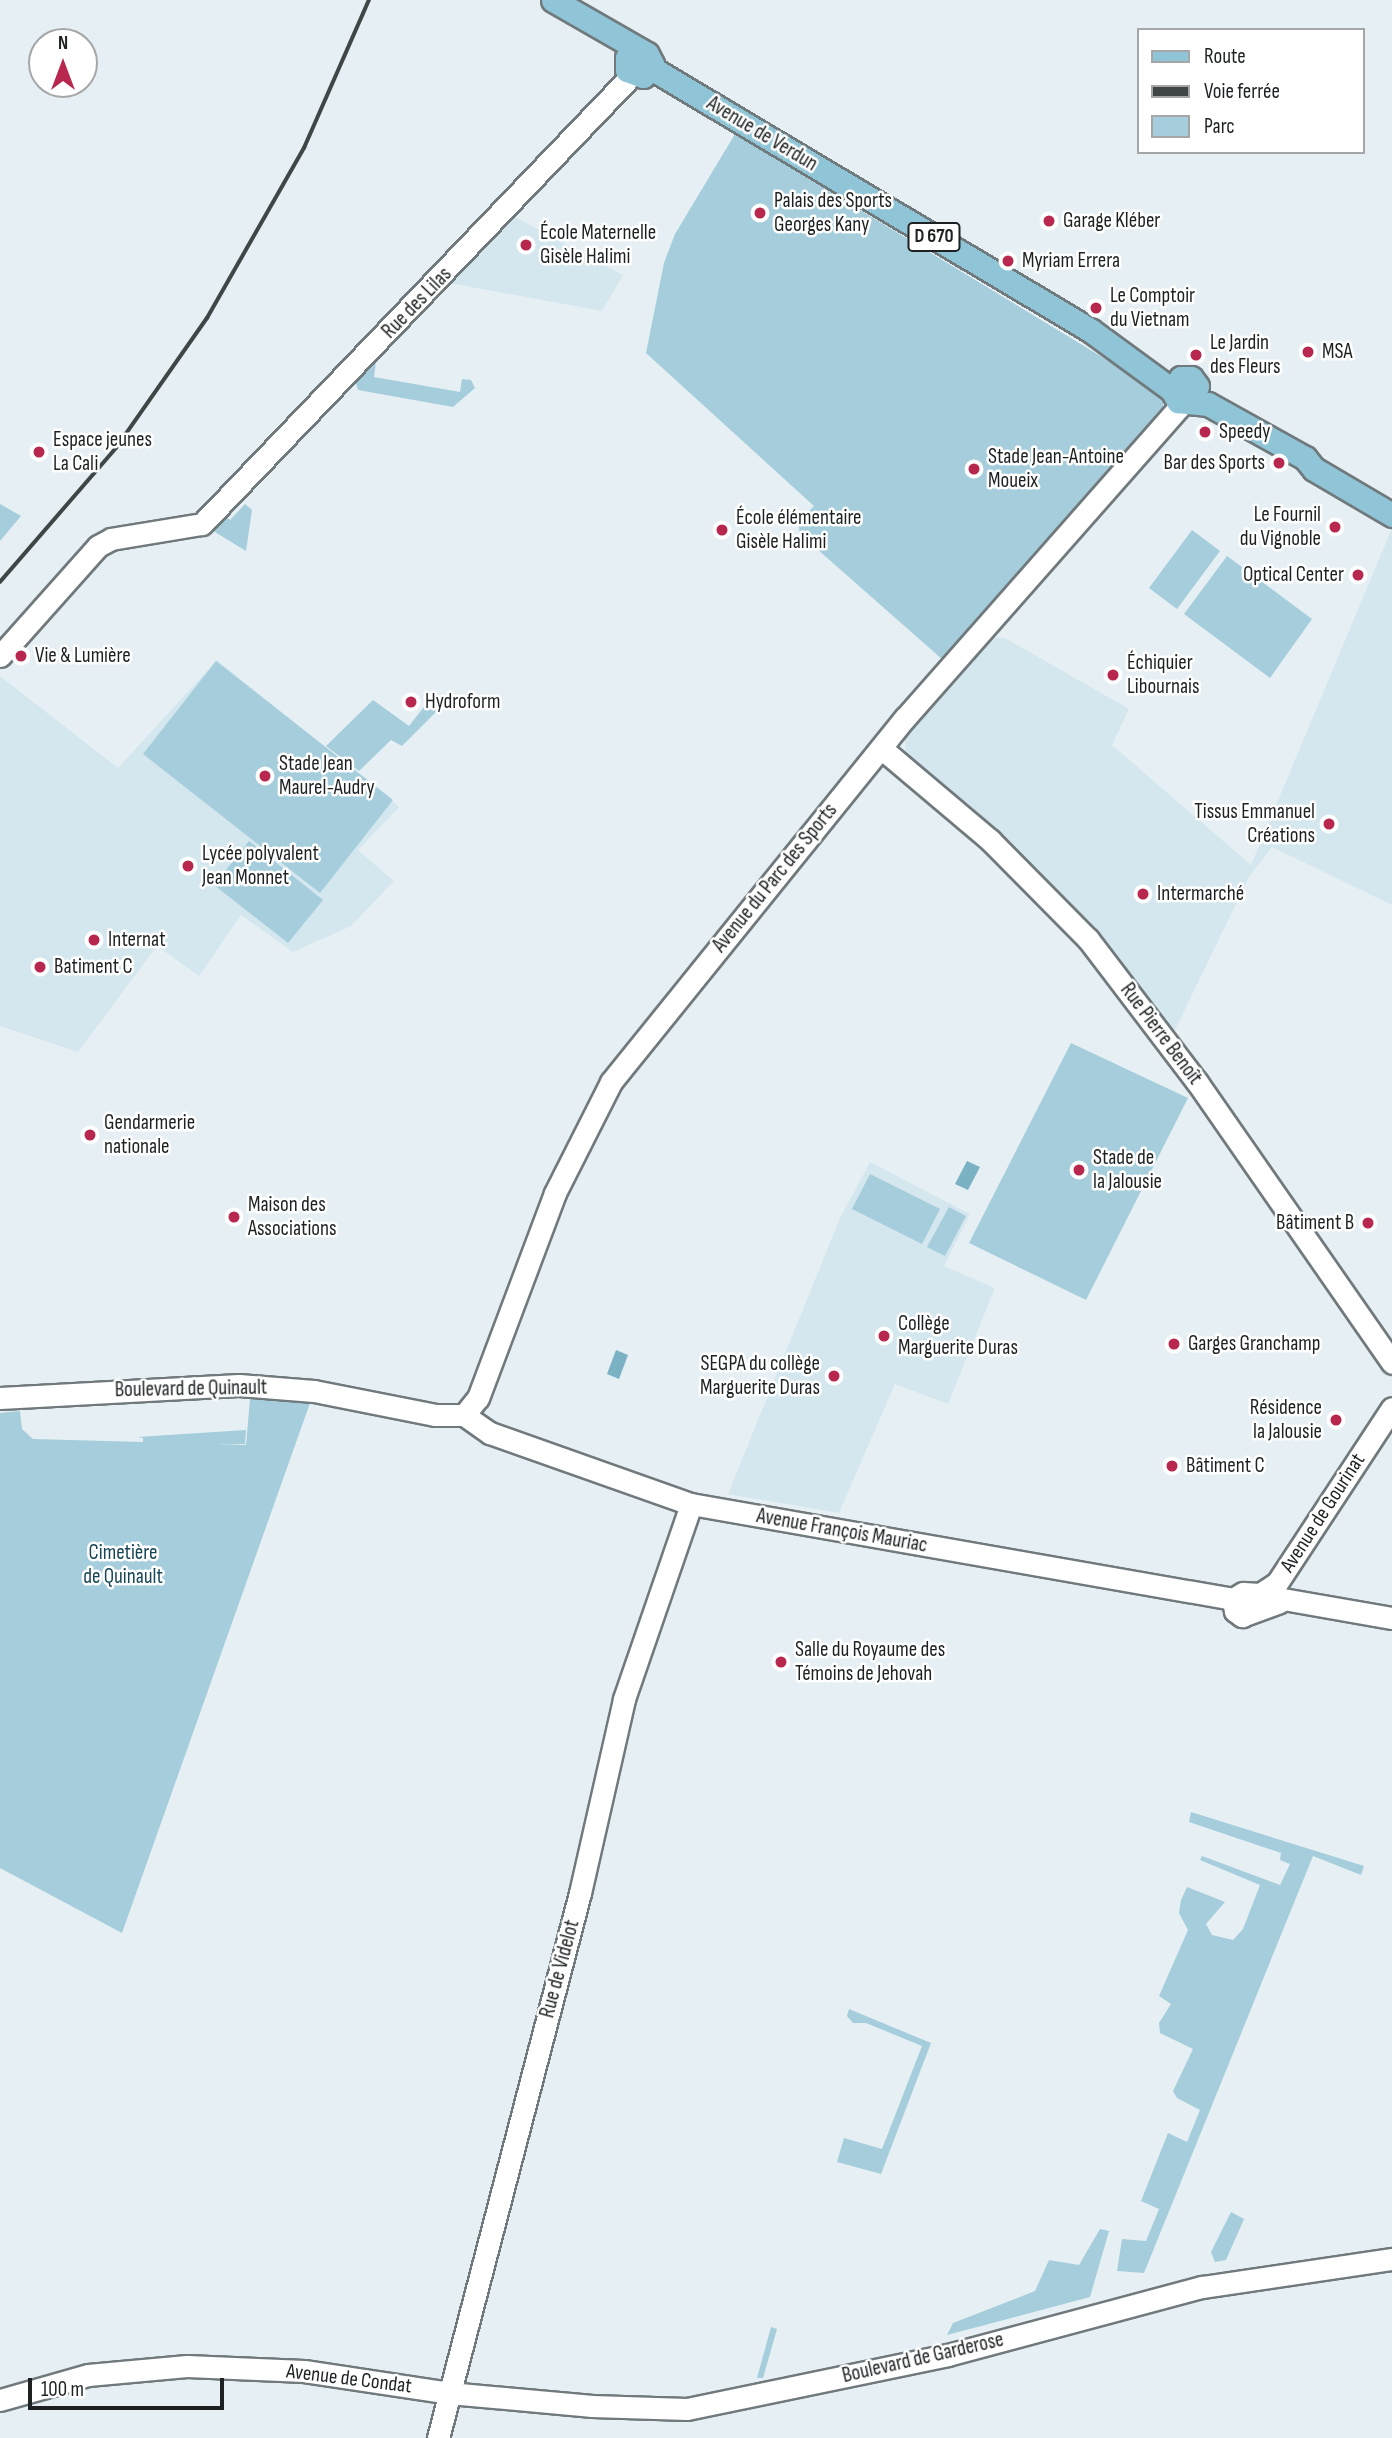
<!DOCTYPE html>
<html>
<head>
<meta charset="utf-8">
<style>
  body { margin:0 }
  #map { position:relative; width:1392px; height:2438px; overflow:hidden; background:#e6f0f4; font-family:"Sofia Sans Condensed",sans-serif }
  div>[style] { position:absolute }
  .built>* { inset:0; background:#d4e7ee }
  .green>* { inset:0; background:#a5cddb }
  .water>* { inset:0; background:#7ab1c3 }
  .roads { filter:drop-shadow(2px 0 #70797c) drop-shadow(-2px 0 #70797c) drop-shadow(0 2px #70797c) drop-shadow(0 -2px #70797c) }
  .secondary>* { height:21px; margin:-10.5px; padding:0 10.5px; transform-origin:10.5px; border-radius:10.5px; background:#fff }
  .primary>* { height:23px; margin:-11.5px; padding:0 11.5px; transform-origin:11.5px; border-radius:11.5px; background:#8fc5d6 }
  .rail>* { height:3.5px; margin:-1.75px; padding:0 1.75px; transform-origin:1.75px; border-radius:1.75px; background:#404546 }
  .dots>* { width:19px; height:19px; translate:-50% -50%; box-sizing:border-box; border:4px solid #fff; border-radius:50% }
  span { translate:-50% -50%; white-space:nowrap; text-align:center; line-height:1.15; -webkit-text-stroke:5px #fff; paint-order:stroke }
  .shield-label span { padding:2px 5px; background:#fff; border:2px solid; border-radius:5px; -webkit-text-stroke-width:0 }
  .shield-label { font-size:19px; color:#1d2122; font-weight:700 }
  .street-label { font-size:21px; color:#1d2122 }
  .poi-label { font-size:21px; color:#1d2122 }
  .left { translate:0 -50%; text-align:left }
  .right { translate:-100% -50%; text-align:right }
  .park-label { font-size:21px; color:#164655 }
  .legend { position:absolute; left:1137px; top:28px; width:228px; height:126px; box-sizing:border-box; background:#fff; border:2px solid #a5a6a7; margin:0; padding:9px 12px; list-style:none; font-size:21px; color:#1d2122 }
  .legend li { display:flex; align-items:center; gap:14px; height:35px }
  .legend b { width:35px; border:2px solid #a5a6a7 }
  .north { position:absolute; left:28px; top:28px; width:70px; height:70px; box-sizing:border-box; background:#fff; border:2px solid #a5a6a7; border-radius:50%; rotate:0deg; font-size:19px; font-weight:700; line-height:28px; text-align:center; color:#1d2122 }
  .north::after { content:''; display:block; margin:auto; width:24px; height:32px; background:#b8274e; clip-path:polygon(50% 0,100% 100%,50% 72%,0 100%) }
  .scale { position:absolute; left:28px; top:2378px; width:196px; height:32px; box-sizing:border-box; border:4px solid #1d2122; border-top:0; padding-left:9px; font-size:21px; line-height:24px; white-space:nowrap; color:#1d2122; -webkit-text-stroke:5px #fff; paint-order:stroke }
</style>
</head>
<body>
<div id="map">
  <div class="built">
    <div style="clip-path:polygon(513px 216px,623px 275px,602px 311px,449px 283px)"></div>
    <div style="clip-path:polygon(1392px 528px,1392px 905px,1272px 847px,1249px 877px,1173px 1034px,906px 757px,905px 739px,993px 638px,1005px 638px,1129px 709px,1112px 745px,1251px 865px)"></div>
    <div style="clip-path:polygon(217px 660px,399px 807px,358px 850px,394px 881px,351px 926px,293px 952px,241px 915px,199px 976px,157px 946px,78px 1052px,0 1026px,0 676px,118px 768px)"></div>
    <div style="clip-path:polygon(870px 1162px,970px 1214px,944px 1266px,995px 1288px,948px 1404px,895px 1384px,839px 1513px,728px 1494px,840px 1218px)"></div>
  </div>
  <div class="green">
    <div style="clip-path:polygon(735px 134px,1163px 394px,1163px 407px,943px 660px,800px 534px,798px 522px,814px 506px,646px 353px,664px 263px,675px 234px)"></div>
    <div style="clip-path:polygon(372px 361px,376px 361px,374px 377px,460px 392px,462px 379px,471px 380px,475px 388px,453px 407px,358px 390px,355px 380px)"></div>
    <div style="clip-path:polygon(0 504px,21px 516px,0 541px)"></div>
    <div style="clip-path:polygon(245px 504px,252px 510px,246px 551px,210px 529px,224px 515px,230px 520px)"></div>
    <div style="clip-path:polygon(1192px 530px,1220px 551px,1177px 609px,1149px 588px)"></div>
    <div style="clip-path:polygon(1227px 556px,1312px 619px,1270px 678px,1184px 614px)"></div>
    <div style="clip-path:polygon(216px 661px,393px 800px,320px 893px,143px 754px)"></div>
    <div style="clip-path:polygon(373px 700px,409px 726px,427px 703px,439px 709px,402px 746px,391px 740px,359px 771px,326px 746px)"></div>
    <div style="clip-path:polygon(249px 841px,323px 900px,288px 943px,214px 885px)"></div>
    <div style="clip-path:polygon(1071px 1043px,1188px 1098px,1086px 1300px,969px 1243px)"></div>
    <div style="clip-path:polygon(870px 1174px,940px 1209px,922px 1244px,852px 1209px)"></div>
    <div style="clip-path:polygon(949px 1207px,966px 1216px,945px 1256px,927px 1247px)"></div>
    <div style="clip-path:polygon(250px 1399px,310px 1403px,122px 1933px,0 1868px,0 1413px,20px 1411px,22px 1429px,33px 1439px,143px 1442px,143px 1438px,137px 1437px,246px 1430px,245px 1444px,216px 1444px,246px 1445px)"></div>
    <div style="clip-path:polygon(1191px 1812px,1364px 1866px,1361px 1875px,1313px 1856px,1144px 2273px,1117px 2271px,1122px 2239px,1146px 2241px,1159px 2209px,1141px 2201px,1168px 2133px,1187px 2142px,1200px 2110px,1177px 2098px,1173px 2091px,1193px 2049px,1160px 2033px,1159px 2023px,1171px 2004px,1159px 1996px,1188px 1930px,1179px 1913px,1181px 1900px,1187px 1887px,1225px 1902px,1206px 1924px,1212px 1935px,1233px 1940px,1243px 1929px,1260px 1885px,1200px 1860px,1202px 1856px,1280px 1885px,1290px 1864px,1280px 1860px,1281px 1853px,1189px 1822px)"></div>
    <div style="clip-path:polygon(849px 2009px,931px 2043px,881px 2174px,837px 2162px,844px 2138px,882px 2149px,922px 2046px,866px 2023px,853px 2023px,847px 2016px)"></div>
    <div style="clip-path:polygon(1231px 2212px,1244px 2219px,1226px 2260px,1215px 2262px,1211px 2252px)"></div>
    <div style="clip-path:polygon(1100px 2229px,1109px 2231px,1090px 2297px,947px 2335px,953px 2323px,1035px 2291px,1049px 2260px,1079px 2265px)"></div>
    <div style="clip-path:polygon(771px 2327px,777px 2329px,763px 2378px,757px 2378px)"></div>
  </div>
  <div class="water">
    <div style="clip-path:polygon(967px 1161px,980px 1167px,968px 1190px,955px 1184px)"></div>
    <div style="clip-path:polygon(616px 1350px,628px 1355px,619px 1379px,607px 1374px)"></div>
  </div>
  <div class="roads">
    <div class="secondary">
      <div style="left:0;top:656px;width:147px;rotate:-48.3deg"></div>
      <div style="left:98px;top:546px;width:15px;rotate:-28deg"></div>
      <div style="left:111px;top:539px;width:92px;rotate:-9.4deg"></div>
      <div style="left:202px;top:524px;width:622px;rotate:-46.24deg"></div>
      <div style="left:881px;top:748px;width:143px;rotate:40.2deg"></div>
      <div style="left:990px;top:840px;width:139px;rotate:45.3deg"></div>
      <div style="left:1088px;top:939px;width:180px;rotate:52.7deg"></div>
      <div style="left:1197px;top:1082px;width:342px;rotate:55.2deg"></div>
      <div style="left:0;top:1398px;width:239px;rotate:-3.1deg"></div>
      <div style="left:239px;top:1385px;width:75px;rotate:4.6deg"></div>
      <div style="left:314px;top:1391px;width:123px;rotate:11.2deg"></div>
      <div style="left:435px;top:1415px;width:29px"></div>
      <div style="left:464px;top:1415px;width:22px;rotate:-51deg"></div>
      <div style="left:478px;top:1398px;width:219px;rotate:-69.4deg"></div>
      <div style="left:555px;top:1193px;width:124px;rotate:-63.2deg"></div>
      <div style="left:611px;top:1082px;width:468px;rotate:-51.1deg"></div>
      <div style="left:905px;top:718px;width:420px;rotate:-48.6deg"></div>
      <div style="left:464px;top:1415px;width:32px;rotate:35deg"></div>
      <div style="left:490px;top:1433px;width:213px;rotate:19.5deg"></div>
      <div style="left:691px;top:1504px;width:550px;rotate:9.94deg"></div>
      <div style="left:1233px;top:1599px;width:12px;rotate:-31deg"></div>
      <div style="left:1243px;top:1593px;width:17px;rotate:3deg"></div>
      <div style="left:1260px;top:1594px;width:20px;rotate:-33deg"></div>
      <div style="left:1277px;top:1583px;width:209px;rotate:-56.7deg"></div>
      <div style="left:1233px;top:1599px;width:12px;rotate:81deg"></div>
      <div style="left:1235px;top:1611px;width:9px;rotate:36deg"></div>
      <div style="left:1242px;top:1616px;width:40px;rotate:-20.2deg"></div>
      <div style="left:1283px;top:1599px;width:111px;rotate:9.9deg"></div>
      <div style="left:0;top:2400px;width:91px;rotate:-15.9deg"></div>
      <div style="left:88px;top:2375px;width:99px;rotate:-5.2deg"></div>
      <div style="left:187px;top:2366px;width:117px;rotate:2.4deg"></div>
      <div style="left:304px;top:2371px;width:147px;rotate:8.6deg"></div>
      <div style="left:449px;top:2393px;width:144px;rotate:5.2deg"></div>
      <div style="left:592px;top:2406px;width:95px;rotate:1.8deg"></div>
      <div style="left:687px;top:2409px;width:267px;rotate:-11.7deg"></div>
      <div style="left:948px;top:2355px;width:263px;rotate:-15deg"></div>
      <div style="left:1202px;top:2287px;width:192px;rotate:-8.4deg"></div>
      <div style="left:438px;top:2438px;width:563px;rotate:-75.4deg"></div>
      <div style="left:580px;top:1893px;width:199px;rotate:-77.2deg"></div>
      <div style="left:624px;top:1699px;width:206px;rotate:-71deg"></div>
    </div>
    <div class="primary">
      <div style="left:553px;top:0;width:108px;rotate:29.9deg"></div>
      <div style="left:647px;top:54px;width:11px;rotate:63deg"></div>
      <div style="left:652px;top:64px;width:15px;rotate:127deg"></div>
      <div style="left:643px;top:76px;width:17px;rotate:-159deg"></div>
      <div style="left:627px;top:70px;width:12px;rotate:-90deg"></div>
      <div style="left:627px;top:58px;width:11px;rotate:-38deg"></div>
      <div style="left:651px;top:68px;width:511px;rotate:30.83deg"></div>
      <div style="left:1090px;top:330px;width:102px;rotate:36.2deg"></div>
      <div style="left:1191px;top:401px;width:16px;rotate:-68deg"></div>
      <div style="left:1197px;top:386px;width:10px;rotate:-127deg"></div>
      <div style="left:1191px;top:378px;width:10px;rotate:180deg"></div>
      <div style="left:1181px;top:378px;width:15px;rotate:127deg"></div>
      <div style="left:1172px;top:390px;width:13px;rotate:61deg"></div>
      <div style="left:1178px;top:401px;width:30px;rotate:6deg"></div>
      <div style="left:1208px;top:404px;width:111px;rotate:29.1deg"></div>
      <div style="left:1305px;top:458px;width:14px;rotate:51deg"></div>
      <div style="left:1314px;top:469px;width:91px;rotate:30.5deg"></div>
    </div>
  </div>
  <div class="rail">
    <div style="left:0;top:582px;width:177px;rotate:-49.1deg"></div>
    <div style="left:116px;top:448px;width:159px;rotate:-55deg"></div>
    <div style="left:207px;top:318px;width:196px;rotate:-60.3deg"></div>
    <div style="left:304px;top:148px;width:162px;rotate:-66.3deg"></div>
  </div>
  <div class="dots">
    <div style="left:760px;top:213px;background:#b8274e"></div>
    <div style="left:1049px;top:221px;background:#b8274e"></div>
    <div style="left:526px;top:245px;background:#b8274e"></div>
    <div style="left:1008px;top:261px;background:#b8274e"></div>
    <div style="left:1096px;top:308px;background:#b8274e"></div>
    <div style="left:1308px;top:352px;background:#b8274e"></div>
    <div style="left:1196px;top:355px;background:#b8274e"></div>
    <div style="left:1205px;top:432px;background:#b8274e"></div>
    <div style="left:39px;top:452px;background:#b8274e"></div>
    <div style="left:1279px;top:463px;background:#b8274e"></div>
    <div style="left:974px;top:469px;background:#b8274e"></div>
    <div style="left:1335px;top:527px;background:#b8274e"></div>
    <div style="left:722px;top:530px;background:#b8274e"></div>
    <div style="left:1358px;top:575px;background:#b8274e"></div>
    <div style="left:21px;top:656px;background:#b8274e"></div>
    <div style="left:1113px;top:675px;background:#b8274e"></div>
    <div style="left:411px;top:702px;background:#b8274e"></div>
    <div style="left:265px;top:776px;background:#b8274e"></div>
    <div style="left:1329px;top:824px;background:#b8274e"></div>
    <div style="left:188px;top:866px;background:#b8274e"></div>
    <div style="left:1143px;top:894px;background:#b8274e"></div>
    <div style="left:94px;top:940px;background:#b8274e"></div>
    <div style="left:40px;top:967px;background:#b8274e"></div>
    <div style="left:90px;top:1135px;background:#b8274e"></div>
    <div style="left:1079px;top:1170px;background:#b8274e"></div>
    <div style="left:234px;top:1217px;background:#b8274e"></div>
    <div style="left:1368px;top:1223px;background:#b8274e"></div>
    <div style="left:884px;top:1336px;background:#b8274e"></div>
    <div style="left:1174px;top:1344px;background:#b8274e"></div>
    <div style="left:834px;top:1376px;background:#b8274e"></div>
    <div style="left:1336px;top:1420px;background:#b8274e"></div>
    <div style="left:1172px;top:1466px;background:#b8274e"></div>
    <div style="left:781px;top:1662px;background:#b8274e"></div>
  </div>
  <div class="shield-label">
    <span style="left:934px;top:237px">D 670</span>
  </div>
  <div class="street-label">
    <span style="left:762px;top:134px;rotate:31deg">Avenue de Verdun</span>
    <span style="left:417px;top:303px;rotate:-46deg">Rue des Lilas</span>
    <span style="left:775px;top:878px;rotate:-51deg">Avenue du Parc des Sports</span>
    <span style="left:1161px;top:1034px;rotate:53deg">Rue Pierre Benoît</span>
    <span style="left:191px;top:1389px;rotate:-1deg">Boulevard de Quinault</span>
    <span style="left:1323px;top:1513px;rotate:-57deg">Avenue de Gourinat</span>
    <span style="left:842px;top:1531px;rotate:10deg">Avenue François Mauriac</span>
    <span style="left:560px;top:1969px;rotate:-75deg">Rue de Videlot</span>
    <span style="left:923px;top:2358px;rotate:-13deg">Boulevard de Garderose</span>
    <span style="left:349px;top:2379px;rotate:7deg">Avenue de Condat</span>
  </div>
  <div class="poi-label">
    <span class="left" style="left:774px;top:213px">Palais des Sports<br>Georges Kany</span>
    <span class="left" style="left:1063px;top:221px">Garage Kléber</span>
    <span class="left" style="left:540px;top:245px">École Maternelle<br>Gisèle Halimi</span>
    <span class="left" style="left:1022px;top:261px">Myriam Errera</span>
    <span class="left" style="left:1110px;top:308px">Le Comptoir<br>du Vietnam</span>
    <span class="left" style="left:1210px;top:355px">Le Jardin<br>des Fleurs</span>
    <span class="left" style="left:1322px;top:352px">MSA</span>
    <span class="left" style="left:1219px;top:432px">Speedy</span>
    <span class="left" style="left:53px;top:452px">Espace jeunes<br>La Cali</span>
    <span class="left" style="left:988px;top:469px">Stade Jean-Antoine<br>Moueix</span>
    <span class="right" style="left:1265px;top:463px">Bar des Sports</span>
    <span class="right" style="left:1321px;top:527px">Le Fournil<br>du Vignoble</span>
    <span class="left" style="left:736px;top:530px">École élémentaire<br>Gisèle Halimi</span>
    <span class="right" style="left:1344px;top:575px">Optical Center</span>
    <span class="left" style="left:35px;top:656px">Vie &amp; Lumière</span>
    <span class="left" style="left:1127px;top:675px">Échiquier<br>Libournais</span>
    <span class="left" style="left:425px;top:702px">Hydroform</span>
    <span class="left" style="left:279px;top:776px">Stade Jean<br>Maurel-Audry</span>
    <span class="right" style="left:1315px;top:824px">Tissus Emmanuel<br>Créations</span>
    <span class="left" style="left:202px;top:866px">Lycée polyvalent<br>Jean Monnet</span>
    <span class="left" style="left:1157px;top:894px">Intermarché</span>
    <span class="left" style="left:108px;top:940px">Internat</span>
    <span class="left" style="left:54px;top:967px">Batiment C</span>
    <span class="left" style="left:104px;top:1135px">Gendarmerie<br>nationale</span>
    <span class="left" style="left:1093px;top:1170px">Stade de<br>la Jalousie</span>
    <span class="left" style="left:248px;top:1217px">Maison des<br>Associations</span>
    <span class="right" style="left:1354px;top:1223px">Bâtiment B</span>
    <span class="left" style="left:898px;top:1336px">Collège<br>Marguerite Duras</span>
    <span class="left" style="left:1188px;top:1344px">Garges Granchamp</span>
    <span class="right" style="left:820px;top:1376px">SEGPA du collège<br>Marguerite Duras</span>
    <span class="right" style="left:1322px;top:1420px">Résidence<br>la Jalousie</span>
    <span class="left" style="left:1186px;top:1466px">Bâtiment C</span>
    <span class="left" style="left:795px;top:1662px">Salle du Royaume des<br>Témoins de Jehovah</span>
  </div>
  <div class="park-label">
    <span style="left:123px;top:1565px">Cimetière<br>de Quinault</span>
  </div>
  <ul class="legend">
  <li><b style="height:9px;background:#8fc5d6"></b>Route</li>
  <li><b style="height:9px;background:#404546"></b>Voie ferrée</li>
  <li><b style="height:19px;background:#a5cddb"></b>Parc</li>
  </ul>
  <div class="north">N</div>
  <div class="scale">100 m</div>
</div>
</body>
</html>
